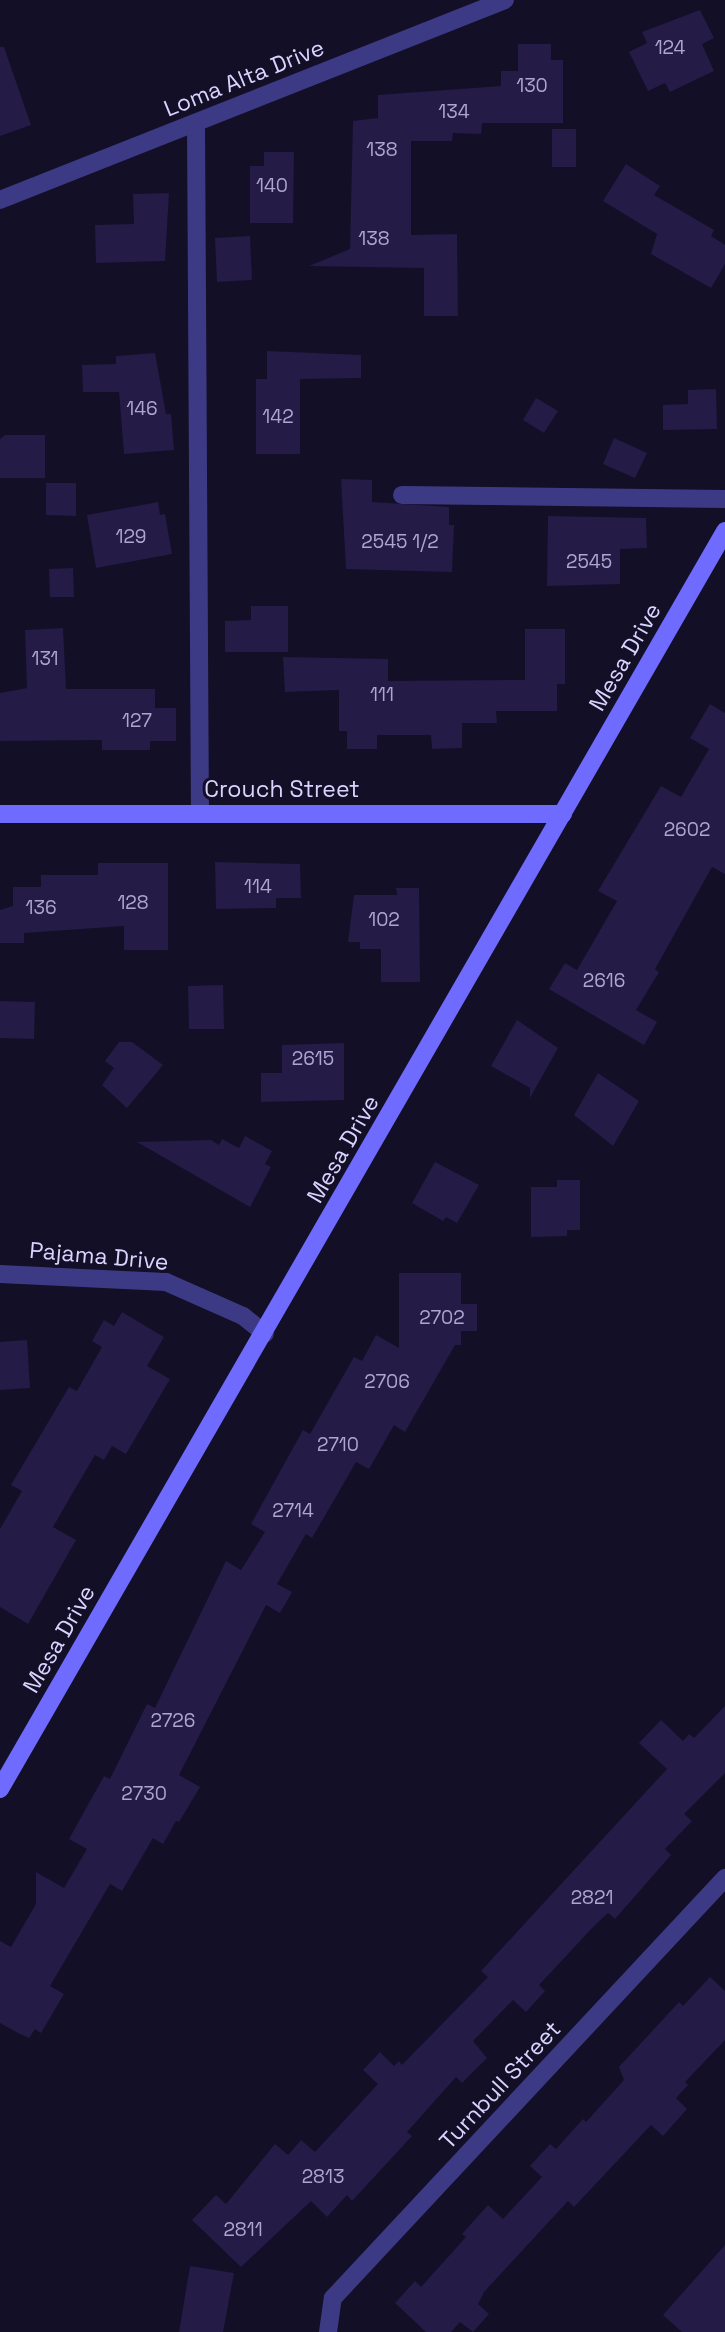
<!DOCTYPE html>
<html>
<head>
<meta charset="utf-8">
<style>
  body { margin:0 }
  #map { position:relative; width:725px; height:2332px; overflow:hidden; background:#130f26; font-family:"Space Grotesk",sans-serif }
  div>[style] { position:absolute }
  .building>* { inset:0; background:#241b47 }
  .lane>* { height:18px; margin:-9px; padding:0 9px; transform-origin:9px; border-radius:9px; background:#3d3a85 }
  .street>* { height:18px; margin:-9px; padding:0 9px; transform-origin:9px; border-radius:9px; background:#3d3a85 }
  .secondary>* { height:18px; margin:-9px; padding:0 9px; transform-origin:9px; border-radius:9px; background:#6f6bff }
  span { translate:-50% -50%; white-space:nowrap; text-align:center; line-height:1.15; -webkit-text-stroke:6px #130f26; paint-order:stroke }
  .number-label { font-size:19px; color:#aca6d1 }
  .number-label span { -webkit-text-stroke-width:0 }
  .street-label { font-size:23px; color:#d9d4ff }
</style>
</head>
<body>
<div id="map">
  <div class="building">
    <div style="clip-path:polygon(700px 10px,714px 38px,702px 44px,714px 71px,670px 92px,665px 83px,648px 91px,629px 52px,647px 43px,642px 32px)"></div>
    <div style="clip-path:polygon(518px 44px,551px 44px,551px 60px,563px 60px,563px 123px,482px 123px,481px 134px,453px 133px,452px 141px,411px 141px,411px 235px,457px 234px,458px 316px,424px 316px,424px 268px,309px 266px,350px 249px,353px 121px,378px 118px,378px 95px,501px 86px,501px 71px,518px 71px)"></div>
    <div style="clip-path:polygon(0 47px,4px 47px,31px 125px,0 136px)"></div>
    <div style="clip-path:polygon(552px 129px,576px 129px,576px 167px,552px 167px)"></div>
    <div style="clip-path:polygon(264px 152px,294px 152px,293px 223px,250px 223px,250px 166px,264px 166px)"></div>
    <div style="clip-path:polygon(626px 164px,660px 186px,654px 195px,714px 230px,711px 236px,725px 245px,725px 264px,711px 288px,651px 254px,657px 234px,603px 201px)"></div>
    <div style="clip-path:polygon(169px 193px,165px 261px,96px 263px,95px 225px,134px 224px,133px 194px)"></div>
    <div style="clip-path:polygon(250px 236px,252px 280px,217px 282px,215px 238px)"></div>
    <div style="clip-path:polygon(267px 351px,361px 355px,361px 378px,300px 379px,300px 454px,256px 454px,256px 379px,267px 379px)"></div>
    <div style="clip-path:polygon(155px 353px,166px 414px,171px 414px,174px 450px,124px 454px,119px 392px,83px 392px,82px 365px,116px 364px,116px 356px)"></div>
    <div style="clip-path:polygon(716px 389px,717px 429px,663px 430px,663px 405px,688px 404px,688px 390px)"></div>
    <div style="clip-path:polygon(536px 398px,558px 411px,544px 433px,523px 420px)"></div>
    <div style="clip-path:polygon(5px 435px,45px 435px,45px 478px,0 478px,0 439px)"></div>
    <div style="clip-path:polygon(614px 438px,647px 453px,635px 478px,603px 464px)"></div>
    <div style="clip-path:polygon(341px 479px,372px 480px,372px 502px,449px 507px,449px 525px,454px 525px,452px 572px,346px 569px)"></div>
    <div style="clip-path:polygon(46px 483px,76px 483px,76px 516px,46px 515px)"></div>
    <div style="clip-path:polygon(158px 502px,160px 515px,165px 514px,172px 554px,96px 568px,87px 515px)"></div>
    <div style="clip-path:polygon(548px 516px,646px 518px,647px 548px,620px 549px,620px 584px,547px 586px)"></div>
    <div style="clip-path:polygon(73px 568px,74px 597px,50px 597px,49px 569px)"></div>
    <div style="clip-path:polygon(251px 606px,288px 606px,288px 652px,225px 652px,225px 621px,251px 620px)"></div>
    <div style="clip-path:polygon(63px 628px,66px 689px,155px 689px,155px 708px,176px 708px,176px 741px,150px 741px,150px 750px,102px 750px,102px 740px,0 741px,0 693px,27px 688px,25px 630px)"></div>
    <div style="clip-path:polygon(525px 629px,565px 629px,565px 684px,557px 684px,557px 711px,496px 711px,497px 723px,462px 723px,462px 748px,432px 749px,431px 735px,377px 735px,377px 749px,347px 749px,347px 731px,339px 731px,339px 690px,285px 692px,283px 657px,388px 659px,388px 681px,525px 680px)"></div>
    <div style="clip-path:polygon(710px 704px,725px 713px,725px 874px,712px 867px,655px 969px,659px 972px,636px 1010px,657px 1022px,644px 1045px,549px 989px,565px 963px,577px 970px,617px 901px,598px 891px,661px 786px,681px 797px,709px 749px,690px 738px)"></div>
    <div style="clip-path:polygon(215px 862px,300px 864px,301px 898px,276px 898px,276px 908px,216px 909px)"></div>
    <div style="clip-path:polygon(98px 863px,168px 863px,168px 950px,124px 950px,124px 926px,24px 933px,24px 943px,0 943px,0 910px,13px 906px,13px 887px,41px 887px,41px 875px,98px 875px)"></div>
    <div style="clip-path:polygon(396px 888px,419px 888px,420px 982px,381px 982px,381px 949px,360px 949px,360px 942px,348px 942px,354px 895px,397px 895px)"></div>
    <div style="clip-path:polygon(223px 985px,224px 1029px,189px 1029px,188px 986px)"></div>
    <div style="clip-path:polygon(0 1001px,35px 1002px,34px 1039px,0 1038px)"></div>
    <div style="clip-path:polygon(517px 1020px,558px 1048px,530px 1098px,530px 1088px,491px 1066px)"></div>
    <div style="clip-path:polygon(119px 1042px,132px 1042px,163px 1065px,127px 1108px,102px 1085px,114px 1068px,105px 1061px)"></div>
    <div style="clip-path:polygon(344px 1043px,344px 1100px,261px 1102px,261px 1073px,282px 1073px,282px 1045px)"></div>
    <div style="clip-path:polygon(598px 1073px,639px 1101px,613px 1146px,574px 1115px)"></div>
    <div style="clip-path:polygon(245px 1136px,272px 1151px,265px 1164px,271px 1167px,250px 1207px,137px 1142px,211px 1140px,219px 1145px,222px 1139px,239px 1148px)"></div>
    <div style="clip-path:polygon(435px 1162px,479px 1185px,457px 1223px,446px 1217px,443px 1221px,412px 1203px)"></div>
    <div style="clip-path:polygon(557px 1180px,580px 1180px,580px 1230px,567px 1230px,567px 1236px,531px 1237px,531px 1187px,557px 1187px)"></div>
    <div style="clip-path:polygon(399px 1273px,461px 1273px,461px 1304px,477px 1304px,477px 1331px,461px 1331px,461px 1345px,455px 1345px,405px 1432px,394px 1425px,369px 1469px,356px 1462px,312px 1538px,306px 1534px,277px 1584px,292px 1592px,280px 1613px,266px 1605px,179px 1775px,200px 1787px,179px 1822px,176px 1821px,163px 1844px,153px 1838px,122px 1891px,110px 1884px,50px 1986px,64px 1994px,41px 2033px,35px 2029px,29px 2038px,18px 2033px,0 2023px,0 1941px,11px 1947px,36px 1904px,36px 1872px,64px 1888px,87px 1849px,69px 1839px,104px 1776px,110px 1779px,147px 1704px,155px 1708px,226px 1561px,241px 1570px,265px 1532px,251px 1524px,303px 1430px,310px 1434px,354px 1357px,362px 1361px,376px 1335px,399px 1348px)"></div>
    <div style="clip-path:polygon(122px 1312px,164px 1337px,147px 1366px,170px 1379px,126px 1454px,112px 1446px,104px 1460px,95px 1455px,72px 1494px,53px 1527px,76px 1540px,28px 1624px,0 1607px,0 1529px,22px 1491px,11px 1485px,69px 1387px,77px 1391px,102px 1347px,92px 1341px,104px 1320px,114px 1326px)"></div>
    <div style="clip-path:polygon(27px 1340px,30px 1388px,0 1390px,0 1342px)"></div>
    <div style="clip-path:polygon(725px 1706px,725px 1773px,684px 1814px,692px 1821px,665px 1849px,671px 1855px,615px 1919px,608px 1913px,595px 1925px,539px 1985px,545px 1991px,526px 2012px,513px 2000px,473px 2041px,487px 2058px,462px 2083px,456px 2077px,407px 2132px,412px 2136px,352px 2201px,347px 2195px,327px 2217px,311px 2201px,241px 2267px,192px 2220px,216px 2195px,226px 2204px,275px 2144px,288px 2155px,301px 2140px,315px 2152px,378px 2084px,363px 2070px,380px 2052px,394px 2066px,399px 2061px,402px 2065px,488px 1977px,481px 1971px,667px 1769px,639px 1743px,661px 1720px,683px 1741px,689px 1734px,694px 1738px)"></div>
    <div style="clip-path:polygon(710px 1977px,725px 1991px,725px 2040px,685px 2082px,688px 2085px,676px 2098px,687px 2109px,663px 2136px,651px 2125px,574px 2207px,568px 2201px,484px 2292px,478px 2304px,489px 2314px,473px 2332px,460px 2322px,451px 2332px,426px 2332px,395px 2303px,415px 2281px,421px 2287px,466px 2237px,462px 2234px,488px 2205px,503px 2219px,542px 2177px,530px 2166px,550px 2144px,556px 2149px,583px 2119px,586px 2122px,624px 2080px,619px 2067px,679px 2002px,683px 2006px)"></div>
    <div style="clip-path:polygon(725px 2245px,725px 2332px,682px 2332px,663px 2315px)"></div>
    <div style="clip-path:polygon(190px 2266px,234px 2273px,223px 2332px,179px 2332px)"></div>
  </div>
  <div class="lane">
    <div style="left:196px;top:124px;width:690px;rotate:89.67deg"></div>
  </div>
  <div class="street">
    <div style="left:0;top:200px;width:543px;rotate:-21.61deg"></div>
    <div style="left:402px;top:495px;width:323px;rotate:0.7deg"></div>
    <div style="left:0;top:1274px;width:166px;rotate:2.8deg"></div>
    <div style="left:166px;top:1282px;width:84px;rotate:23.8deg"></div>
    <div style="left:243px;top:1316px;width:28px;rotate:39deg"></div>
    <div style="left:328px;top:2332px;width:34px;rotate:-82deg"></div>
    <div style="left:333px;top:2298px;width:575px;rotate:-46.97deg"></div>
  </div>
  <div class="secondary">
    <div style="left:0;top:814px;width:563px"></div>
    <div style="left:0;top:1789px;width:1452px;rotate:-60.04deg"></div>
  </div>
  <div class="number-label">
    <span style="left:670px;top:48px">124</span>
    <span style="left:532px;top:86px">130</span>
    <span style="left:454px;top:112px">134</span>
    <span style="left:382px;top:150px">138</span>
    <span style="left:272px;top:186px">140</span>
    <span style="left:374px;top:239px">138</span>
    <span style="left:142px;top:409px">146</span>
    <span style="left:278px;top:417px">142</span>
    <span style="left:131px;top:537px">129</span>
    <span style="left:400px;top:542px">2545 1/2</span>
    <span style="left:589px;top:562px">2545</span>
    <span style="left:45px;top:659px">131</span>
    <span style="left:382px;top:695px">111</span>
    <span style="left:137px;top:721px">127</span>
    <span style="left:687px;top:830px">2602</span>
    <span style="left:258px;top:887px">114</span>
    <span style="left:133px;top:903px">128</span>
    <span style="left:41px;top:908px">136</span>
    <span style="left:384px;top:920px">102</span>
    <span style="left:604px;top:981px">2616</span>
    <span style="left:313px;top:1059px">2615</span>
    <span style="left:442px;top:1318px">2702</span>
    <span style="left:387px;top:1382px">2706</span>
    <span style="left:338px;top:1445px">2710</span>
    <span style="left:293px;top:1511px">2714</span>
    <span style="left:173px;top:1721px">2726</span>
    <span style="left:144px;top:1794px">2730</span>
    <span style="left:592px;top:1898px">2821</span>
    <span style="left:323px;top:2177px">2813</span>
    <span style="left:243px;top:2230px">2811</span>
  </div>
  <div class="street-label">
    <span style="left:244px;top:78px;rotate:-22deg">Loma Alta Drive</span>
    <span style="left:625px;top:657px;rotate:-60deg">Mesa Drive</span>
    <span style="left:282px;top:789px">Crouch Street</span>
    <span style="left:343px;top:1149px;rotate:-60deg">Mesa Drive</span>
    <span style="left:99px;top:1256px;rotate:5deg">Pajama Drive</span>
    <span style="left:59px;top:1639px;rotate:-60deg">Mesa Drive</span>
    <span style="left:500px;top:2085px;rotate:-47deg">Turnbull Street</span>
  </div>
</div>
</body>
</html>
